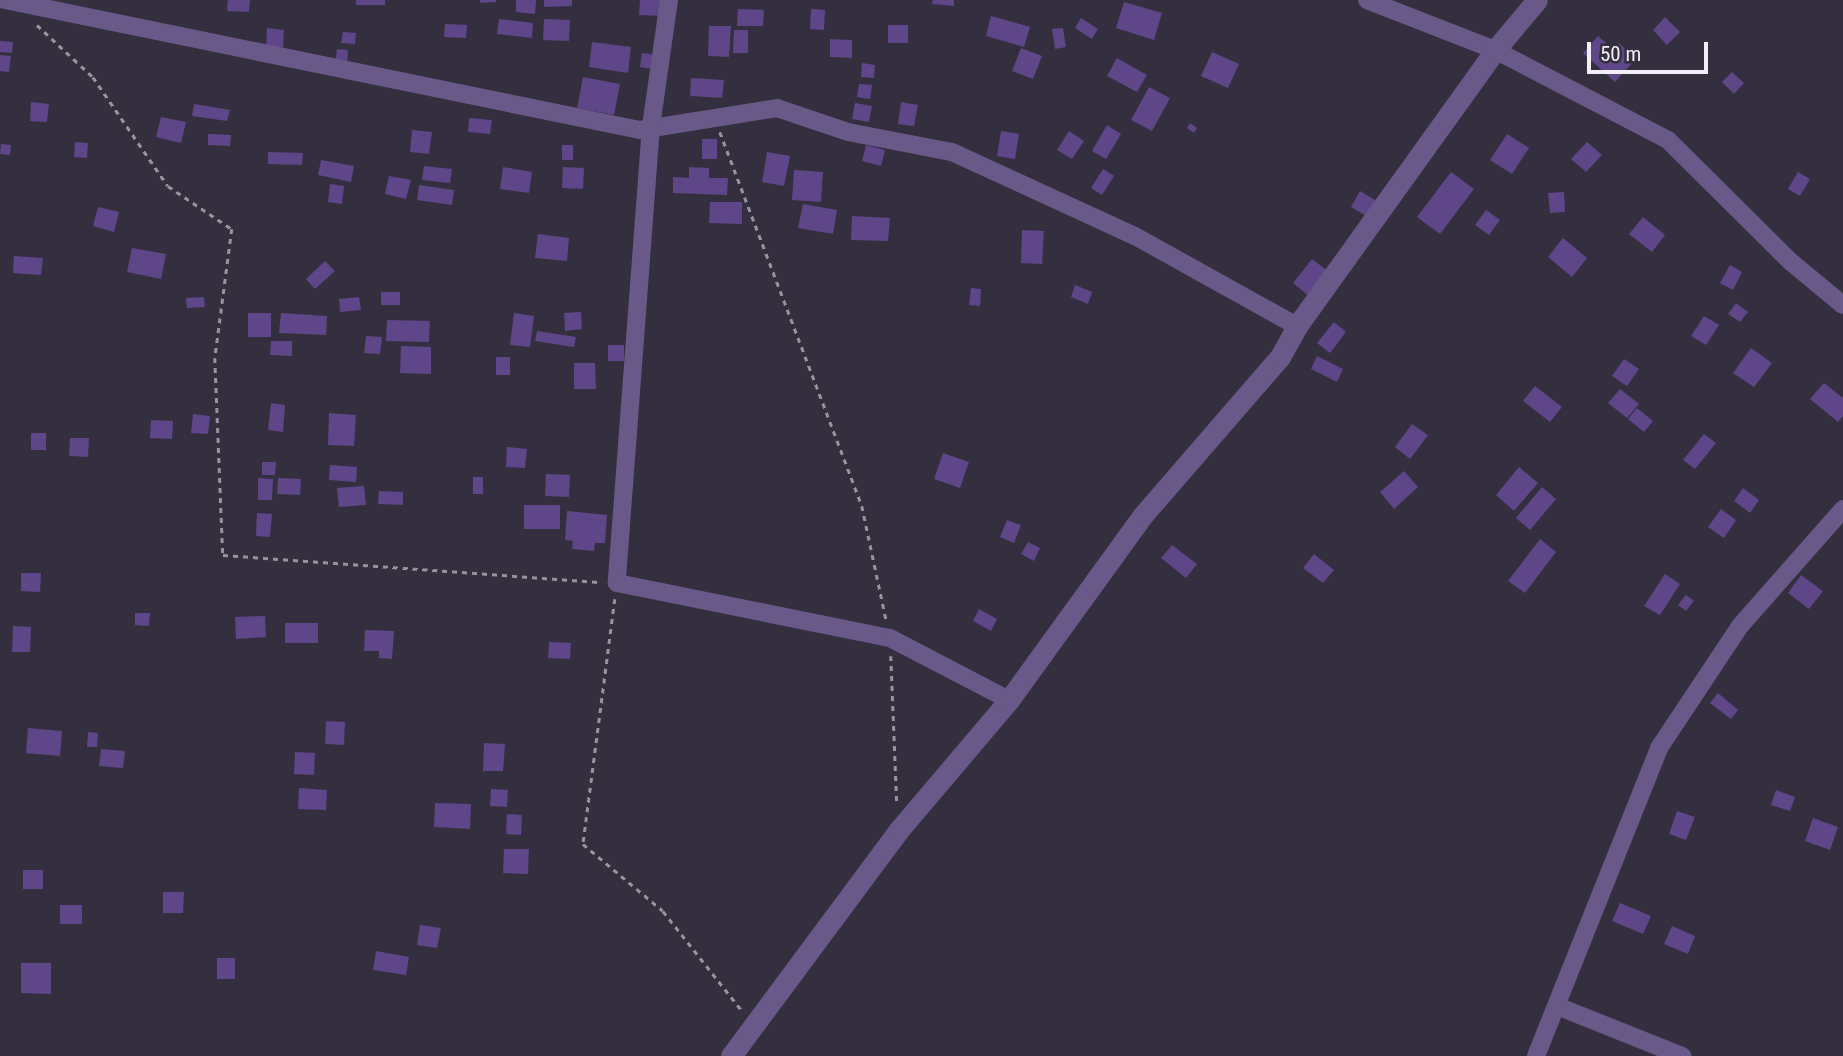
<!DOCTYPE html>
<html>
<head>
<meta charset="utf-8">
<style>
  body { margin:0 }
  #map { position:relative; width:1843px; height:1056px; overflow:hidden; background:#342f3f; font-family:"Roboto Condensed",sans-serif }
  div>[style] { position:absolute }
  .building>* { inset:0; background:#5e4688 }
  .path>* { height:2.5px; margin-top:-1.25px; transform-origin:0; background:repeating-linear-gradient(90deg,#9793a0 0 5px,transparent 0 10px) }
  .minor>* { height:18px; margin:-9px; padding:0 9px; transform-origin:9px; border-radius:9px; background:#695988 }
  .tertiary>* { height:21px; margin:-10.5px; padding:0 10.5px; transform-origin:10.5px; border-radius:10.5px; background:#695988 }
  span { translate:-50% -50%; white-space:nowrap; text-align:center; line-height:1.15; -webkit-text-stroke:6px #342f3f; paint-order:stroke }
  .scale { position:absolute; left:1587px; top:42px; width:121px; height:32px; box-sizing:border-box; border:4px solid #f2eff9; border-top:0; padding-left:9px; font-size:21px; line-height:24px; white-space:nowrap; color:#f2eff9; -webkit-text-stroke:5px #342f3f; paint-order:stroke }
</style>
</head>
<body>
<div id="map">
  <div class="building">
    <div style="clip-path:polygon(228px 0,250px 0,249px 12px,227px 11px)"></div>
    <div style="clip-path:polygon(356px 0,385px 0,385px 5px,356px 5px)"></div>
    <div style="clip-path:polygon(480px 0,496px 0,496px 2px,480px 3px)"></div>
    <div style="clip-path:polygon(516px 0,536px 0,535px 14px,516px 12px)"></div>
    <div style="clip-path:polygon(544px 0,572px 0,572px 6px,544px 7px)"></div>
    <div style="clip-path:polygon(640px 0,663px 0,662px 16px,639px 15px)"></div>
    <div style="clip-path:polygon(933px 0,954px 0,954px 6px,932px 4px)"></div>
    <div style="clip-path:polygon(1124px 2px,1162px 13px,1154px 40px,1116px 28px)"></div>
    <div style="clip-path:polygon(738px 9px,764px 10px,763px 26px,737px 26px)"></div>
    <div style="clip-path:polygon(811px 9px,825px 10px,824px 30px,810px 29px)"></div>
    <div style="clip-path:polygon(991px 16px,1030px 27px,1024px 47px,986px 36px)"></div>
    <div style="clip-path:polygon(1665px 17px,1680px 32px,1667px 45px,1653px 30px)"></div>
    <div style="clip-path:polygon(1081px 18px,1098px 29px,1092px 39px,1075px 28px)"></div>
    <div style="clip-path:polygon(499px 19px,533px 23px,532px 38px,497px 34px)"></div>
    <div style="clip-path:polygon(544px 19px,570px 20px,569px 41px,543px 40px)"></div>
    <div style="clip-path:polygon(445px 24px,467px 25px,466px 38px,444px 37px)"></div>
    <div style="clip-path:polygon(888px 25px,908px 25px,908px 43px,888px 43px)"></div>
    <div style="clip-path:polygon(709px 26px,731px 26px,729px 57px,708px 56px)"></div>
    <div style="clip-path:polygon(267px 28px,284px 30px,283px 49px,266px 47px)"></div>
    <div style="clip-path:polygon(1063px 28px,1066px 47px,1055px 49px,1052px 29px)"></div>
    <div style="clip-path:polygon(734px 30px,748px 30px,748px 53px,733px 53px)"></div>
    <div style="clip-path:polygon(343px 32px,356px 33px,355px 44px,341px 43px)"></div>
    <div style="clip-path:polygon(1598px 36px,1613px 49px,1619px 43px,1636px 59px,1615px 82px,1583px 53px)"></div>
    <div style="clip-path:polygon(830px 39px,852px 40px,852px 58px,830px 57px)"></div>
    <div style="clip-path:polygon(0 41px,13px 42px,12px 53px,0 52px)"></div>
    <div style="clip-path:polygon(592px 42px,631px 47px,628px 73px,589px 67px)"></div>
    <div style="clip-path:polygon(1021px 48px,1042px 56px,1033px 79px,1012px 71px)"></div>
    <div style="clip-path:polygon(337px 49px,348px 50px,347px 66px,335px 65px)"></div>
    <div style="clip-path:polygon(1212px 52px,1239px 64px,1228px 88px,1201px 76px)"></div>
    <div style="clip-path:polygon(642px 53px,655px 55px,653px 69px,640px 67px)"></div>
    <div style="clip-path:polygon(0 55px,11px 56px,9px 72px,0 71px)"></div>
    <div style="clip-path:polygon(1117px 58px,1147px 75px,1137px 92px,1107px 76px)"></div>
    <div style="clip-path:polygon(862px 63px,875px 65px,874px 78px,861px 77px)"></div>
    <div style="clip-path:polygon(1732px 72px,1744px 83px,1734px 94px,1722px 82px)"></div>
    <div style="clip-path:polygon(583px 77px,620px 84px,614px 115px,577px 108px)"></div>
    <div style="clip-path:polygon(691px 78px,724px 80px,722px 98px,690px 96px)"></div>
    <div style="clip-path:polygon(859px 84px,872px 85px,870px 99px,857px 97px)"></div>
    <div style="clip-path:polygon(1149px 87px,1170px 98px,1152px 131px,1131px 120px)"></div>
    <div style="clip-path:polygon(31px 102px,49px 104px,47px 122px,30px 121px)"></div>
    <div style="clip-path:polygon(901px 102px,918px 105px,914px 126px,898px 124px)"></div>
    <div style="clip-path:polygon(855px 103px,872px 106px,869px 122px,852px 119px)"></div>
    <div style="clip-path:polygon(194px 104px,230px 110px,227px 121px,192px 116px)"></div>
    <div style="clip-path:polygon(161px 117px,186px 122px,181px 143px,156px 137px)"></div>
    <div style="clip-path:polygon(469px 118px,492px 120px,490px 134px,468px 132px)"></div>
    <div style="clip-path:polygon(1190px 123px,1197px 128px,1194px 133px,1187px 128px)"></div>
    <div style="clip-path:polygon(1107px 125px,1121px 134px,1106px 159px,1092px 151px)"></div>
    <div style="clip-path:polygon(412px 130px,432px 132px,429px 154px,410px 152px)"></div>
    <div style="clip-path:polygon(1001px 131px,1019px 134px,1015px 159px,997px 156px)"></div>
    <div style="clip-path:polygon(1069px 131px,1084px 141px,1072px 159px,1057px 150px)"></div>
    <div style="clip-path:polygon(208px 134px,231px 135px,230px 146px,208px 145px)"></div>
    <div style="clip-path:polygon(1507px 134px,1529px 148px,1512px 174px,1490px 160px)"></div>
    <div style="clip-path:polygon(702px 139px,717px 139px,717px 159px,702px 159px)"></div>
    <div style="clip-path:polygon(75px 142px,88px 143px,87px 158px,74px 157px)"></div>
    <div style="clip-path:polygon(1587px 142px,1602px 155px,1586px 172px,1571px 159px)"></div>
    <div style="clip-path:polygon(1px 144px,11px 145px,10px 155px,0 154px)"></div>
    <div style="clip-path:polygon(562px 145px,573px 145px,573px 160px,562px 160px)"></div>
    <div style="clip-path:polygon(866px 145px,885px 150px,881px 166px,862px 161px)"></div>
    <div style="clip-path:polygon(268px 152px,303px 153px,302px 165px,268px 164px)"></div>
    <div style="clip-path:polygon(767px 152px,790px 156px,784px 186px,762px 182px)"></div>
    <div style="clip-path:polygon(321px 160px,354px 166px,351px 182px,318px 175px)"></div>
    <div style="clip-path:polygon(424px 166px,452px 169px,450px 183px,422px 180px)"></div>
    <div style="clip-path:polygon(503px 167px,532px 172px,529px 193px,500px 189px)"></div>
    <div style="clip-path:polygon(563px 167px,584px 168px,583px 189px,562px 188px)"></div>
    <div style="clip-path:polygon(689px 167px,709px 168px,709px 178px,728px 178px,727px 195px,673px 193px,673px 177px,689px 178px)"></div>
    <div style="clip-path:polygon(1103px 169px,1114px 176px,1102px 195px,1091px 188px)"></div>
    <div style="clip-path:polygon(794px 170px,823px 172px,821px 202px,792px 200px)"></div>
    <div style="clip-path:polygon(1451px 172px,1474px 189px,1440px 234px,1417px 217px)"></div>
    <div style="clip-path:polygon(1798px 172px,1810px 179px,1800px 196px,1788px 189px)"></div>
    <div style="clip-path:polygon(389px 176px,411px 180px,406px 199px,385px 194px)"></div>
    <div style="clip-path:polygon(330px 184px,344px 186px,342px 204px,328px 202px)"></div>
    <div style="clip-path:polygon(419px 185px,454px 190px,452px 205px,417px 200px)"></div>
    <div style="clip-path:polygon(1360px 191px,1380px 203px,1370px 218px,1351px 207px)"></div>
    <div style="clip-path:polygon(1564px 192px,1565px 212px,1550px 213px,1548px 193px)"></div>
    <div style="clip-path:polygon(710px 202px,742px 202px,742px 224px,709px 223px)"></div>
    <div style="clip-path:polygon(803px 204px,837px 210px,833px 234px,798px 228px)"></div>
    <div style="clip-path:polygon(98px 207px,119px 212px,114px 232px,93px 226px)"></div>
    <div style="clip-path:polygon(1486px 210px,1500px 220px,1489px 235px,1475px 225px)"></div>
    <div style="clip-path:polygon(852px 216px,890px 218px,888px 241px,851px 240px)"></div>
    <div style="clip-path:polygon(1643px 217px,1665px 235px,1652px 252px,1629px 234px)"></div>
    <div style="clip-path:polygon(1022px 230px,1044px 231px,1042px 264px,1021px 263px)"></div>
    <div style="clip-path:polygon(538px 234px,569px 238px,567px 261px,535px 258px)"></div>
    <div style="clip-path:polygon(1563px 238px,1587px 258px,1572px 277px,1548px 257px)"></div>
    <div style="clip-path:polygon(132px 248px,166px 254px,161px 279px,127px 272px)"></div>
    <div style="clip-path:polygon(14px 256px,43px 258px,41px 275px,13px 273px)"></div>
    <div style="clip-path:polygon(1312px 259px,1329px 272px,1309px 296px,1293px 283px)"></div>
    <div style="clip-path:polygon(325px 261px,335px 271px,315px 289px,306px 279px)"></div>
    <div style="clip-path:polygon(1730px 265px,1742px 272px,1733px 290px,1720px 283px)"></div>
    <div style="clip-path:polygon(1075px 285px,1092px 292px,1088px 304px,1071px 297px)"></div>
    <div style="clip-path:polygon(971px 288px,981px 289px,980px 306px,969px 305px)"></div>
    <div style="clip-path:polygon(381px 292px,400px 292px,400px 305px,381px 305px)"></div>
    <div style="clip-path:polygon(204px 297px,205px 307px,187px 308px,186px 298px)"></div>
    <div style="clip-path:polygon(359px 297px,361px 310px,340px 312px,339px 299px)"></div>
    <div style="clip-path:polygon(1736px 303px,1748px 312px,1740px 322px,1728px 314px)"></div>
    <div style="clip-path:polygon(581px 312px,582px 329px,565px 331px,564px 313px)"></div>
    <div style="clip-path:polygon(248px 313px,271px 313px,271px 337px,248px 337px)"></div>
    <div style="clip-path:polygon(281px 313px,327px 316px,326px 335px,279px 333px)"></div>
    <div style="clip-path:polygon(514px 313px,534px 316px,530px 347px,510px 345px)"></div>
    <div style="clip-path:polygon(1704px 316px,1719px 325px,1706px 345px,1691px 336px)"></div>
    <div style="clip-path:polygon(387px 320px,430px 321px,429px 342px,386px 341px)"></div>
    <div style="clip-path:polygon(1334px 322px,1346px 332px,1330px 353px,1317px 343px)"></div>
    <div style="clip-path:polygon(537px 331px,576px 337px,574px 347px,535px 341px)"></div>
    <div style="clip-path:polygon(366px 336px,382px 337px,380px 354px,364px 353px)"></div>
    <div style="clip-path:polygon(271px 341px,292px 341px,292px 356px,270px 355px)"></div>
    <div style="clip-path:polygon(608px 345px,624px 345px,624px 361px,608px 361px)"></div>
    <div style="clip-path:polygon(401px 346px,431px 347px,431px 374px,400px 373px)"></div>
    <div style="clip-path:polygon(1751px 348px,1772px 363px,1754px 387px,1733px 373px)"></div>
    <div style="clip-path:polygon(1317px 356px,1343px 369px,1337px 382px,1311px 369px)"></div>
    <div style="clip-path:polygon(496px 357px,510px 357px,510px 375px,496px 375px)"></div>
    <div style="clip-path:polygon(1624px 359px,1639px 369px,1627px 386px,1612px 376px)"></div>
    <div style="clip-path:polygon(574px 363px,595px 363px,596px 389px,574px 389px)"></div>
    <div style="clip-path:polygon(1824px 383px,1843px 398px,1843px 416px,1838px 422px,1810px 399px)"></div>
    <div style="clip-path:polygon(1535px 386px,1562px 407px,1550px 422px,1523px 401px)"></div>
    <div style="clip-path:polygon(1620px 389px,1639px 404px,1627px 418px,1608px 403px)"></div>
    <div style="clip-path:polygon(271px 403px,285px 405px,283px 432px,268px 430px)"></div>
    <div style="clip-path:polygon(1637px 408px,1653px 421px,1644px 432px,1628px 419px)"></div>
    <div style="clip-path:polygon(329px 413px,356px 415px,354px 446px,328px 445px)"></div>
    <div style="clip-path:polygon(193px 414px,210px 416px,208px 434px,191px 433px)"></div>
    <div style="clip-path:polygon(151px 420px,173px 421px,172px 439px,150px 438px)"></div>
    <div style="clip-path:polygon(1412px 424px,1428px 435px,1410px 459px,1395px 447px)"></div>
    <div style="clip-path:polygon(31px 433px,46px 433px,46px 450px,31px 450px)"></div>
    <div style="clip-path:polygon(1704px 434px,1716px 443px,1695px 469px,1683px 460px)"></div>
    <div style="clip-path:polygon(70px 438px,89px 438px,88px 457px,69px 456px)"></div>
    <div style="clip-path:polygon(507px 447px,527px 449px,525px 468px,506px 467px)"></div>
    <div style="clip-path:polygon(943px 453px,969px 462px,960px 488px,934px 479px)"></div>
    <div style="clip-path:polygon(262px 462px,276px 462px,275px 475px,262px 475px)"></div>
    <div style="clip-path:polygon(330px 465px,357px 467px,356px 482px,329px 480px)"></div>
    <div style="clip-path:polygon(1519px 467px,1538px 483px,1514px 511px,1496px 495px)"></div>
    <div style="clip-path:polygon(1404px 471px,1418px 487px,1394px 509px,1380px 492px)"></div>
    <div style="clip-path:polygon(546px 474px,570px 475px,569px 497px,545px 496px)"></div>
    <div style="clip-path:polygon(473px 477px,483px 477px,483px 494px,473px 494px)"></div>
    <div style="clip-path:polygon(258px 478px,273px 479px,272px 500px,258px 500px)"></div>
    <div style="clip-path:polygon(278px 478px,301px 479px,300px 495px,277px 494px)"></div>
    <div style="clip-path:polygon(364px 486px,366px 505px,339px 507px,337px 488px)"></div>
    <div style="clip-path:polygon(1542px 487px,1556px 499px,1530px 530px,1516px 518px)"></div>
    <div style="clip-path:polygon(1743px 488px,1759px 500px,1750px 513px,1734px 501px)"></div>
    <div style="clip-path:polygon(379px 491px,403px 492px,403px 505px,378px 504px)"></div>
    <div style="clip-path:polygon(524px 505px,560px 505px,560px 529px,524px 529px)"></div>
    <div style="clip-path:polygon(1721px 509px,1736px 520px,1724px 538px,1708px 527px)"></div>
    <div style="clip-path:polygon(567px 511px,607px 515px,605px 543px,595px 543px,594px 551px,572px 549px,573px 541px,565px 540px)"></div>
    <div style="clip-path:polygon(257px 513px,272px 514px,270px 537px,256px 536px)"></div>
    <div style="clip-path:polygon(1007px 520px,1021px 525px,1014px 543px,1000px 537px)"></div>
    <div style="clip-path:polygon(1540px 539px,1556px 552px,1525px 593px,1508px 581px)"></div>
    <div style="clip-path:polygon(1028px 542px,1040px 548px,1034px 561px,1021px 554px)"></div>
    <div style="clip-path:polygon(1172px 545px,1197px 564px,1186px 578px,1161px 558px)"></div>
    <div style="clip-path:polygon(1314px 554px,1334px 570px,1323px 583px,1303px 568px)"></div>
    <div style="clip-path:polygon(21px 573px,41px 573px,40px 592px,21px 591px)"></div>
    <div style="clip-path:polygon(1665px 574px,1680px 584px,1660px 615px,1644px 606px)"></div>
    <div style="clip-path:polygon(1801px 575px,1823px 591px,1809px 609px,1788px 593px)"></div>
    <div style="clip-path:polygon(1686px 595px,1694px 601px,1686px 611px,1678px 605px)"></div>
    <div style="clip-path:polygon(979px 609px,997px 619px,991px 631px,973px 621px)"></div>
    <div style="clip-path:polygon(135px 613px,150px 613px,149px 626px,135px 625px)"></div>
    <div style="clip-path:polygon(265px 616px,266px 637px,236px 639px,235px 617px)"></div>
    <div style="clip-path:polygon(285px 623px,318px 623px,318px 643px,285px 643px)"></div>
    <div style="clip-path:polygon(13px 626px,31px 627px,30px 652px,12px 652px)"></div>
    <div style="clip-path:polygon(365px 630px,394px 631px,392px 659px,379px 658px,379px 651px,364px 651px)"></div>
    <div style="clip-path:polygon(549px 642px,571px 643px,570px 659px,548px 658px)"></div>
    <div style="clip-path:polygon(1718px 693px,1738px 710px,1731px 719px,1710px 703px)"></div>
    <div style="clip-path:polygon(326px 721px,345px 722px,344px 745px,325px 744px)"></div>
    <div style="clip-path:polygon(28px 728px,62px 731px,60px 756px,26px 753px)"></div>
    <div style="clip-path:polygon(88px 732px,98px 733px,97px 747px,87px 747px)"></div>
    <div style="clip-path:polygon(484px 743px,505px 744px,503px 771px,483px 771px)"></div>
    <div style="clip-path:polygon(101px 749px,125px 751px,123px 768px,99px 766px)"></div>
    <div style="clip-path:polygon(295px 752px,315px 753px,314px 775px,294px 774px)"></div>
    <div style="clip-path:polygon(299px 788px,327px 790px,326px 810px,298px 809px)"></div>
    <div style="clip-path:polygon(491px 789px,508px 790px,507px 807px,490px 806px)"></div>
    <div style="clip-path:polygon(1776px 790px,1795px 797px,1790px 811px,1771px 805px)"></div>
    <div style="clip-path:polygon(435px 803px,471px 804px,470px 829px,434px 827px)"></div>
    <div style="clip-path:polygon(1677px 811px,1695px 817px,1686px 840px,1669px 834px)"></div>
    <div style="clip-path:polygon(507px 814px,522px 815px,521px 835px,506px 834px)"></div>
    <div style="clip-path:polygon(1813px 818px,1838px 827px,1830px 850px,1805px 841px)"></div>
    <div style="clip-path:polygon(504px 849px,529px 849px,528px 874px,503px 873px)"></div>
    <div style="clip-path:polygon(23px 870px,43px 870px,43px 889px,23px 889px)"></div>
    <div style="clip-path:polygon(163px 892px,184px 892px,183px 913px,163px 913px)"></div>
    <div style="clip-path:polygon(1620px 903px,1651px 916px,1643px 934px,1612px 921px)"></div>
    <div style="clip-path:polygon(60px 905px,82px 905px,82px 924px,60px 924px)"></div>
    <div style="clip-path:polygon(420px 925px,441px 928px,437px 948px,417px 945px)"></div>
    <div style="clip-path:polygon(1672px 926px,1695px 936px,1688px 954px,1664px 944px)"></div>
    <div style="clip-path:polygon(376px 951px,409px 957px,406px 975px,373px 970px)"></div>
    <div style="clip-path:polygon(217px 958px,235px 958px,235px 979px,217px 979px)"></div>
    <div style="clip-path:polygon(21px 963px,51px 963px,51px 994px,21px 993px)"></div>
  </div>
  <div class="path">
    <div style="left:37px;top:25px;width:76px;rotate:42.9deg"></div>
    <div style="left:93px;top:77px;width:132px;rotate:55.5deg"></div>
    <div style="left:168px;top:186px;width:77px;rotate:33.9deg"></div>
    <div style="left:232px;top:229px;width:130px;rotate:97.5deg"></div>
    <div style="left:215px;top:358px;width:197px;rotate:87.7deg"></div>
    <div style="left:223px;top:555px;width:380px;rotate:4.1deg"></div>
    <div style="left:720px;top:132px;width:400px;rotate:69.2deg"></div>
    <div style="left:862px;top:506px;width:116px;rotate:78deg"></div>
    <div style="left:615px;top:599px;width:247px;rotate:97.4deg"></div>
    <div style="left:583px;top:844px;width:104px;rotate:39.9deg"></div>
    <div style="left:663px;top:911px;width:129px;rotate:51.6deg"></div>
    <div style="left:891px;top:656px;width:148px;rotate:87.7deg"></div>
  </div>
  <div class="minor">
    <div style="left:5px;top:0;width:648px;rotate:11.57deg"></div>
    <div style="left:640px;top:130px;width:139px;rotate:-9.1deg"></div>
    <div style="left:777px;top:108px;width:75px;rotate:18.7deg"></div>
    <div style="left:848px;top:132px;width:106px;rotate:10.9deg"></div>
    <div style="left:952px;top:152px;width:201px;rotate:24.7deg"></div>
    <div style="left:1135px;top:236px;width:185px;rotate:29.1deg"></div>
    <div style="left:669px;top:0;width:127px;rotate:98.1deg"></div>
    <div style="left:651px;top:126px;width:458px;rotate:94.3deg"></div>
    <div style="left:617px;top:583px;width:278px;rotate:11.4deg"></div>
    <div style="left:890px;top:638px;width:134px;rotate:27.5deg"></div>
    <div style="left:1367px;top:0;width:137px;rotate:21.3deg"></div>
    <div style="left:1495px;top:50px;width:195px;rotate:27.5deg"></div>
    <div style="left:1668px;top:140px;width:173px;rotate:44.8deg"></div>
    <div style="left:1791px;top:262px;width:67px;rotate:39.6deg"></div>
    <div style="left:1557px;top:1006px;width:135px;rotate:21.8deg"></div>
    <div style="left:1536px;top:1056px;width:332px;rotate:-68.2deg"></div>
    <div style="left:1659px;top:748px;width:146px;rotate:-56.4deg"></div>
    <div style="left:1740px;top:626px;width:156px;rotate:-48.6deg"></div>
  </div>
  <div class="tertiary">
    <div style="left:731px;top:1056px;width:280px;rotate:-53.4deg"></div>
    <div style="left:898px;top:831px;width:172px;rotate:-49.7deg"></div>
    <div style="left:1009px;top:700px;width:228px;rotate:-54.1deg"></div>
    <div style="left:1143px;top:515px;width:209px;rotate:-49.1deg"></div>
    <div style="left:1280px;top:357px;width:35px;rotate:-61deg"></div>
    <div style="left:1297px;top:326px;width:340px;rotate:-54.3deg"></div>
    <div style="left:1495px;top:50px;width:65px;rotate:-50deg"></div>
  </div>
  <div class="scale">50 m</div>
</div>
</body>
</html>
